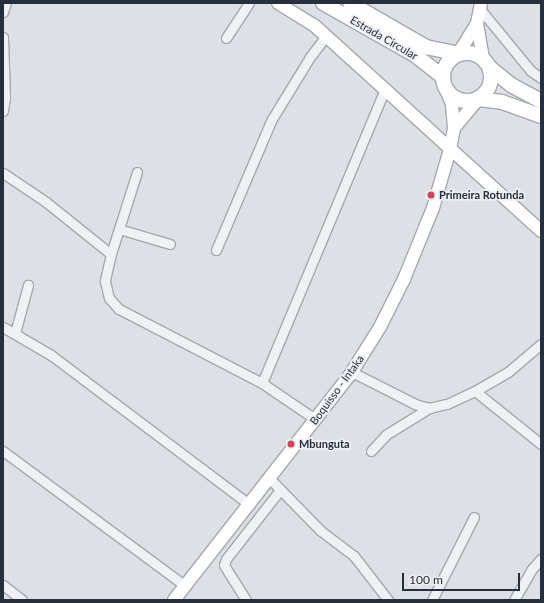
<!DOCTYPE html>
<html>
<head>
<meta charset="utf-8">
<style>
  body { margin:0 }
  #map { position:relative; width:544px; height:603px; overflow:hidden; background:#dde1e6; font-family:Lato,sans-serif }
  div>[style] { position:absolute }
  .roads { filter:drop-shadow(1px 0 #a3a8b0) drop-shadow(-1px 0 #a3a8b0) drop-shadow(0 1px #a3a8b0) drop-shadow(0 -1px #a3a8b0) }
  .street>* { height:9px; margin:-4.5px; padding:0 4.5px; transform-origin:4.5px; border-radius:4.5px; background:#eff1f5 }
  .secondary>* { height:12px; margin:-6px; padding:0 6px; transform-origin:6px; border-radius:6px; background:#fff }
  .primary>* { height:14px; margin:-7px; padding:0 7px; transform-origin:7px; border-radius:7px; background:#fff }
  .primary>.ring { margin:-7px; padding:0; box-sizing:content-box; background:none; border:14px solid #fff; border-radius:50% }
  .dots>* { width:11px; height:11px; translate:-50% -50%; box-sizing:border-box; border:2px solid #eceff4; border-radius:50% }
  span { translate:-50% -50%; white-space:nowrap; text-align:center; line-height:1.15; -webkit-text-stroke:3.5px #eceff4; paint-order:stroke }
  .street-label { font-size:11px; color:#272e3c }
  .poi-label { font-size:11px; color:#272e3c; font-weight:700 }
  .left { translate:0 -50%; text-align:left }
  .frame { position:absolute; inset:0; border:4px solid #272e3c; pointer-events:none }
  .scale { position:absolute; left:402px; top:573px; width:118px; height:18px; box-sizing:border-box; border:2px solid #272e3c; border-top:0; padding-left:5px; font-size:12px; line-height:14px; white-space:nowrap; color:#272e3c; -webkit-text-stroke:3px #eceff4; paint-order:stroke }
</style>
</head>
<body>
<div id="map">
  <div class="roads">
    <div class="street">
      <div style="left:480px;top:9px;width:80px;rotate:50.6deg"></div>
      <div style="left:531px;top:71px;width:12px;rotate:35deg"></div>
      <div style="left:3px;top:12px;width:9px;rotate:-72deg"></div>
      <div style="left:3px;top:37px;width:61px;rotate:88.1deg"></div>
      <div style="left:5px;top:98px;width:13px;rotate:99deg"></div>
      <div style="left:226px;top:38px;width:42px;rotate:-56.7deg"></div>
      <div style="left:137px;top:172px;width:86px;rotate:107.6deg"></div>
      <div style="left:111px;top:254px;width:28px;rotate:103deg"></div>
      <div style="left:105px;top:281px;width:17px;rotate:77deg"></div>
      <div style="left:109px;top:298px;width:15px;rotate:48deg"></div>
      <div style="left:119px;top:309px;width:161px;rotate:27.4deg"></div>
      <div style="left:262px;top:383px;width:64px;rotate:34.2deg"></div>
      <div style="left:3px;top:173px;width:52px;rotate:34deg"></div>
      <div style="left:46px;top:202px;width:83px;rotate:38.7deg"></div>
      <div style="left:119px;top:229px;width:53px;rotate:16.4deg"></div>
      <div style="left:216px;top:250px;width:142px;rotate:-66.9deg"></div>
      <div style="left:272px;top:119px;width:73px;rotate:-58.5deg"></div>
      <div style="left:310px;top:57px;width:26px;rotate:-53deg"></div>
      <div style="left:3px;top:327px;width:56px;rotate:30.3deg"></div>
      <div style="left:51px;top:355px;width:249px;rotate:37deg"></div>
      <div style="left:15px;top:333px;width:50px;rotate:-74.8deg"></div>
      <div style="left:352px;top:372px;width:71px;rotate:26.9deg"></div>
      <div style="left:415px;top:404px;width:15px;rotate:16deg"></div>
      <div style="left:429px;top:408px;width:18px;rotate:-13deg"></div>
      <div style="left:447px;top:404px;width:31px;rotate:-25deg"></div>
      <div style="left:475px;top:391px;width:38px;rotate:-30deg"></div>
      <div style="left:508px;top:372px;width:43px;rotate:-40.3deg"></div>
      <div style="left:262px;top:383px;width:319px;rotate:-67.3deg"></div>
      <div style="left:475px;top:391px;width:85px;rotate:38.8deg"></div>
      <div style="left:3px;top:451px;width:225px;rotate:36.5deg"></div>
      <div style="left:371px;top:451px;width:23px;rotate:-47deg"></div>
      <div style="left:387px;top:434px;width:49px;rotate:-31.8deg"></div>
      <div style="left:271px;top:480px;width:71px;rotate:45.6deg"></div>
      <div style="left:321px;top:531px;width:41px;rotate:37.1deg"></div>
      <div style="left:354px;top:556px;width:56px;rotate:52.3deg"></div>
      <div style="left:3px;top:585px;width:24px;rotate:38deg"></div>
      <div style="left:246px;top:600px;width:41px;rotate:-122.2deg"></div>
      <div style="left:224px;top:565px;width:6px;rotate:-72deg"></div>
      <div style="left:226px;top:559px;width:88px;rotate:-52deg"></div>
      <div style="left:432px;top:600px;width:93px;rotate:-63.2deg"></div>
      <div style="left:514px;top:600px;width:34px;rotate:-60deg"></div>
      <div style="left:531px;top:570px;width:15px;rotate:-48deg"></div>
    </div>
    <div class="secondary">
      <div style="left:278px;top:3px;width:44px;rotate:31.9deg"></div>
      <div style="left:315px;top:26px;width:305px;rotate:42.2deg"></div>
      <div style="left:481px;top:3px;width:21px;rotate:101deg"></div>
      <div style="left:477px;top:24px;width:36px;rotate:80deg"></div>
      <div style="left:458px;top:54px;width:36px;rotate:-58deg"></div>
      <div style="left:454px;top:128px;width:38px;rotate:-50deg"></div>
      <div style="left:174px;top:600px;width:286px;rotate:-52deg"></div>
      <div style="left:350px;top:375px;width:57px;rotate:-58deg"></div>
      <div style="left:380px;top:327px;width:54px;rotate:-63.4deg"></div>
      <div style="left:404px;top:279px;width:77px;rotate:-67.8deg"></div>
      <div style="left:433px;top:208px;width:61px;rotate:-73.9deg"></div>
      <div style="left:450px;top:149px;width:21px;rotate:-79deg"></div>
      <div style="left:454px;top:128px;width:24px;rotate:-95deg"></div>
      <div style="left:452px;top:104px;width:22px;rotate:-112deg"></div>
    </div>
    <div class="primary">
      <div style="left:323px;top:3px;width:106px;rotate:29.5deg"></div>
      <div style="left:415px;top:55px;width:36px;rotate:38deg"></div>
      <div style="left:350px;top:3px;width:88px;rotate:30.1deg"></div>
      <div style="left:426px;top:47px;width:33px;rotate:12deg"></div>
      <div class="ring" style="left:443px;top:53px;width:34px;height:34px"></div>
      <div style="left:489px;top:67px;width:28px;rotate:39deg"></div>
      <div style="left:511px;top:85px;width:34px;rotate:28deg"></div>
      <div style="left:478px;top:99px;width:24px;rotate:7deg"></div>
      <div style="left:502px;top:102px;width:41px;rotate:19.7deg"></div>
    </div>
  </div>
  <div class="dots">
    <div style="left:431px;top:195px;background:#c84657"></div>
    <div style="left:291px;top:444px;background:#c84657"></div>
  </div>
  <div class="street-label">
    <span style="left:384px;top:38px;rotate:30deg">Estrada Circular</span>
    <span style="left:337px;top:390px;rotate:-54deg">Boquisso - Intaka</span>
  </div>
  <div class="poi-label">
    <span class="left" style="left:439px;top:195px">Primeira Rotunda</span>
    <span class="left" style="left:299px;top:444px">Mbunguta</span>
  </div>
  <div class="frame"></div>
  <div class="scale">100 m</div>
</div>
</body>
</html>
